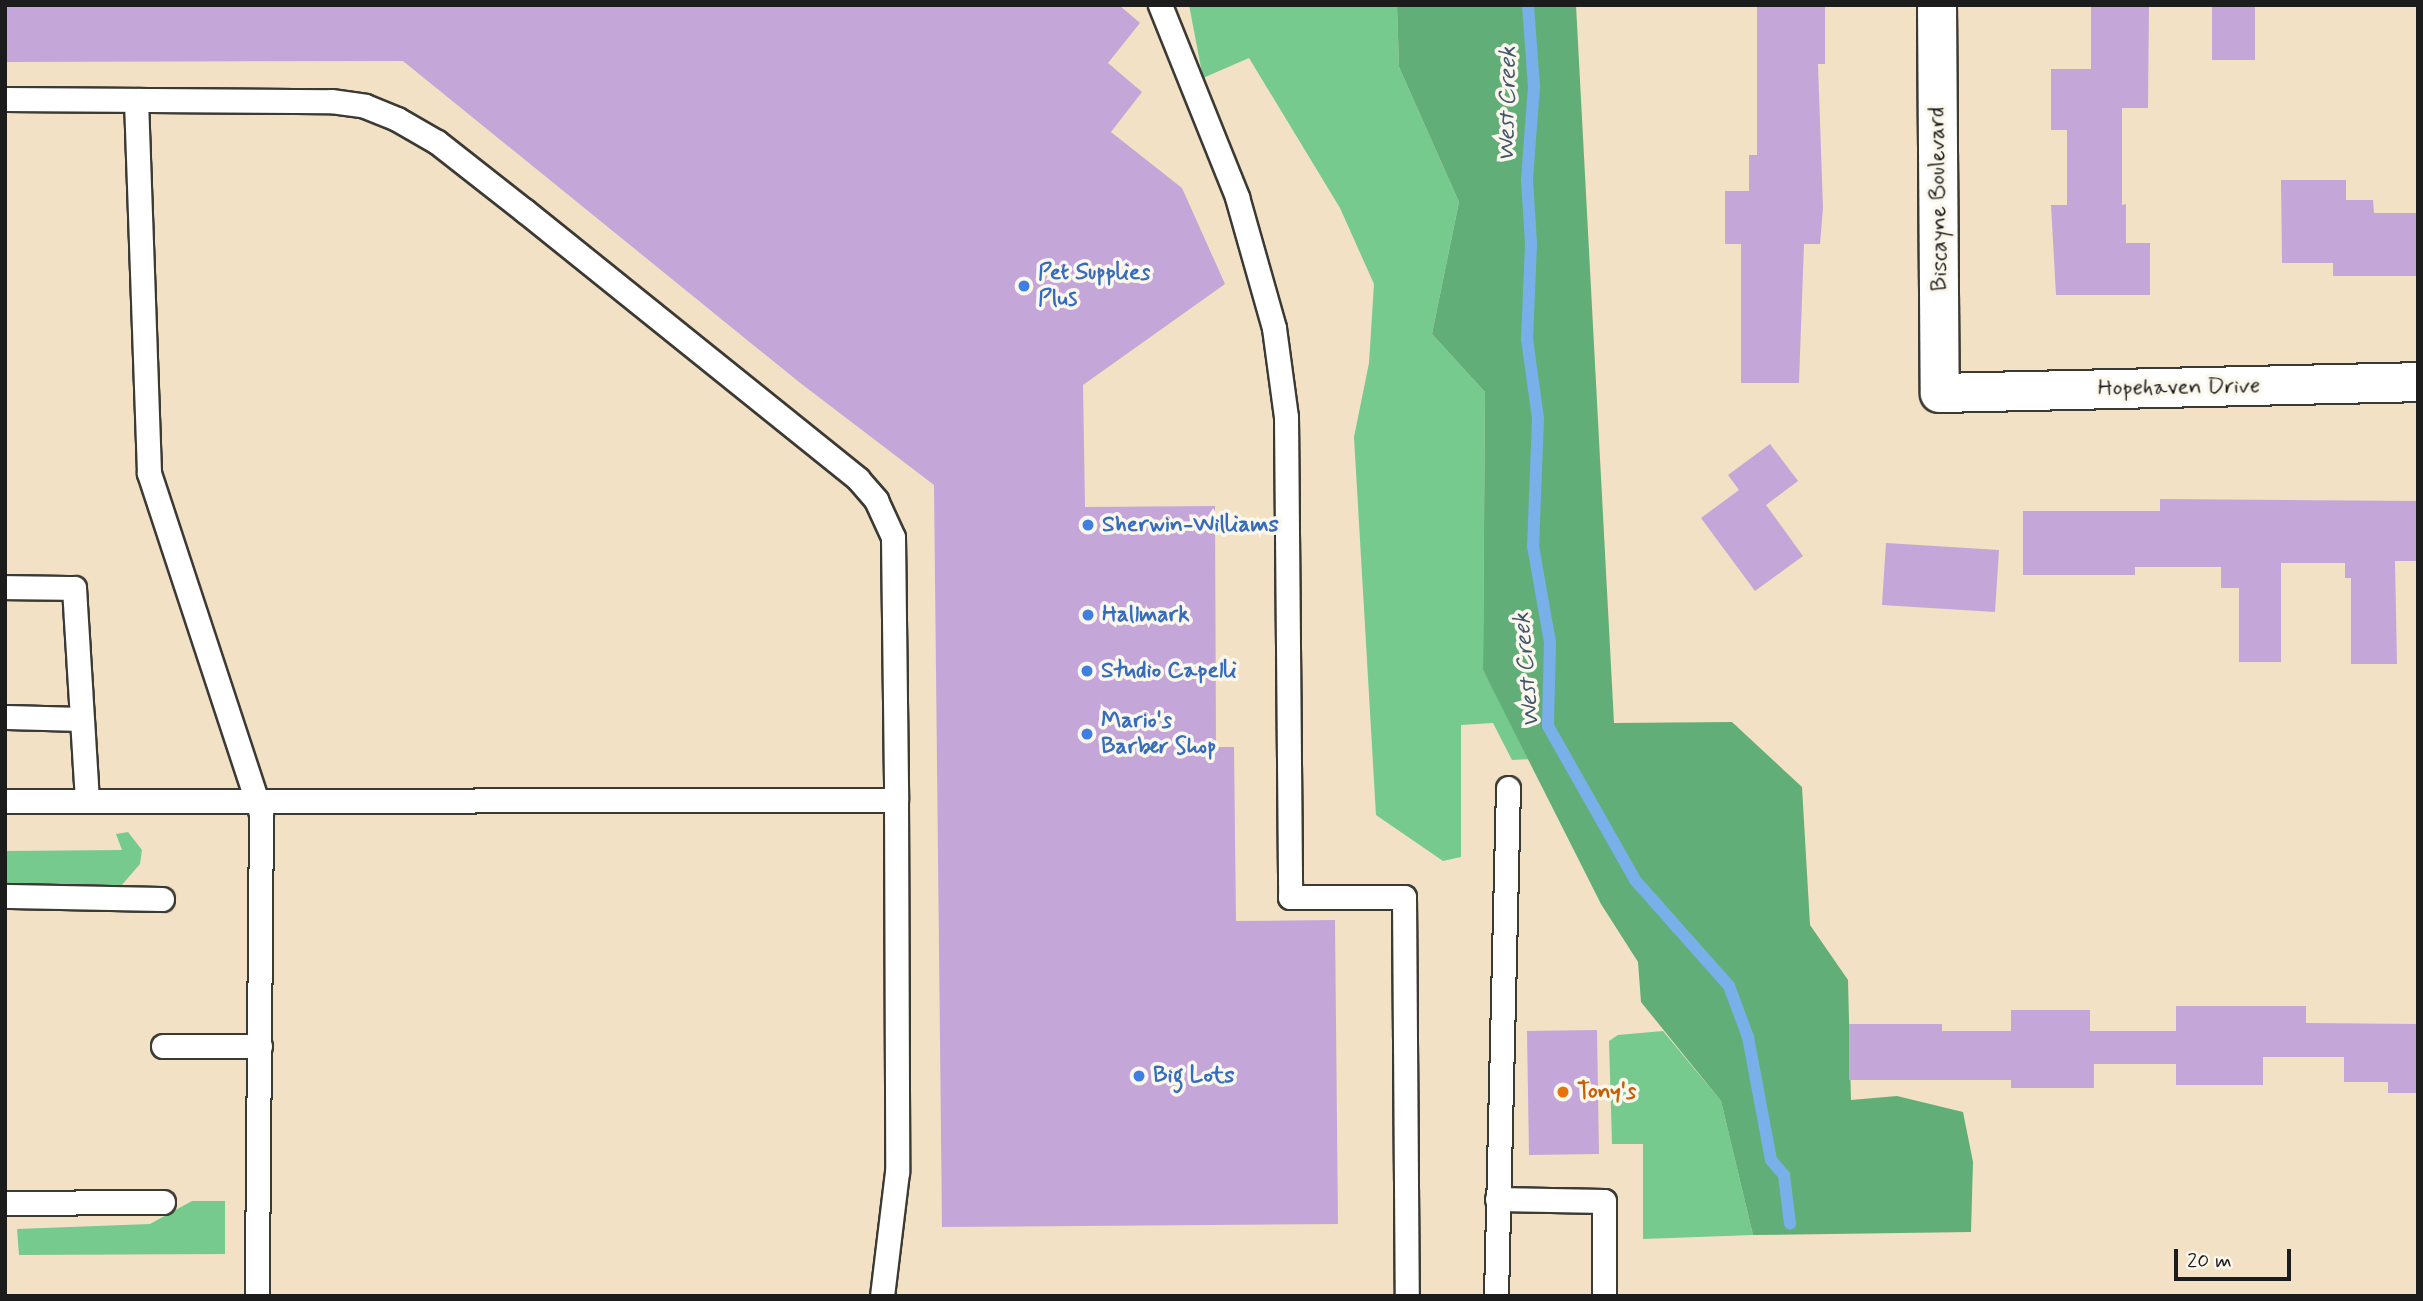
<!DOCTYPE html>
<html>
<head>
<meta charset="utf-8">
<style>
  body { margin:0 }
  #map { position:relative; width:2423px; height:1301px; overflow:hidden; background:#f2e1c4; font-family:Mynerve,sans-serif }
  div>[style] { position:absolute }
  .green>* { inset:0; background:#77ca8d }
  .forest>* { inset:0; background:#61ae78 }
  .stream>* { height:12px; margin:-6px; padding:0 6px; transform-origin:6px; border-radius:6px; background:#7ab0e9 }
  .building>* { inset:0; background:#c4a7d8 }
  .roads { filter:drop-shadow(2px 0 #3c3a35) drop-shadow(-2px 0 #3c3a35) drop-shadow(0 2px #3c3a35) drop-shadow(0 -2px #3c3a35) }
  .lane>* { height:23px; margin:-11.5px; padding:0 11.5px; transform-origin:11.5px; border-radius:11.5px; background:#fff }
  .street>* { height:38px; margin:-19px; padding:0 19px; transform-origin:19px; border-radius:19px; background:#fff }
  .dots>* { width:19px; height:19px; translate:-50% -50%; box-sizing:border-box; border:4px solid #fbf7ec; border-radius:50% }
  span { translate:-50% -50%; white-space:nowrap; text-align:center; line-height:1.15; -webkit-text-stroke:7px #fbf7ec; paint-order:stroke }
  .street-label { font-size:23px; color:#1c1c1c }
  .shop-label { font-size:23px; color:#366cbe; font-weight:700 }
  .left { translate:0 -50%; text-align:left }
  .food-label { font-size:23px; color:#c56008; font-weight:700 }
  .water-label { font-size:24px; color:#42576e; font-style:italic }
  .frame { position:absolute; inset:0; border:7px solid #1c1c1c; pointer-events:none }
  .scale { position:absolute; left:2174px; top:1249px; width:117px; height:32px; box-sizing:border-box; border:4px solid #1c1c1c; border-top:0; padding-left:9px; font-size:21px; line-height:24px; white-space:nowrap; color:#1c1c1c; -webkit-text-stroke:5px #fbf7ec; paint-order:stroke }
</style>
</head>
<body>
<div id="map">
  <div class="green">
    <div style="clip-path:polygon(1189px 5px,1397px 5px,1399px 67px,1459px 202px,1432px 334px,1485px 392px,1483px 670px,1532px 759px,1512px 760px,1493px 723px,1461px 725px,1461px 857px,1443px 861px,1376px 815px,1354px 437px,1369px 363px,1374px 284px,1340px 208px,1249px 58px,1203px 78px)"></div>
    <div style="clip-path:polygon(128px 832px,142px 850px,140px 864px,121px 886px,5px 885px,5px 851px,122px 850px,116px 834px)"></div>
    <div style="clip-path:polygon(1663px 1031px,1721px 1101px,1753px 1235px,1643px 1239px,1643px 1144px,1612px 1144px,1609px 1041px,1618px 1035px)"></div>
    <div style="clip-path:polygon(192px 1201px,225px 1201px,225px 1254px,19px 1255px,17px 1229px,150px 1224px)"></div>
  </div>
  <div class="forest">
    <div style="clip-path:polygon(1397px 5px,1576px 5px,1614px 723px,1732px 722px,1802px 787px,1810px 925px,1848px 980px,1851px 1100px,1897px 1096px,1963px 1112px,1973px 1162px,1971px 1232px,1753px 1235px,1721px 1101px,1641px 1002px,1638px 962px,1601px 904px,1483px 670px,1485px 392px,1432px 334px,1459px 202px,1399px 67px)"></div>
  </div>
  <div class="stream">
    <div style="left:1528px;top:5px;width:81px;rotate:85.8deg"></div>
    <div style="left:1534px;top:86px;width:94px;rotate:94.3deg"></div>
    <div style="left:1527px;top:180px;width:64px;rotate:86.4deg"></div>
    <div style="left:1531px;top:244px;width:95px;rotate:92.4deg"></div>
    <div style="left:1527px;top:339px;width:80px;rotate:82.1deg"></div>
    <div style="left:1538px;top:418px;width:128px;rotate:92.2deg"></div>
    <div style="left:1533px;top:546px;width:97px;rotate:80deg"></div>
    <div style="left:1550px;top:642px;width:84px;rotate:91.4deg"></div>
    <div style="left:1548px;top:726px;width:177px;rotate:60.5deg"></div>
    <div style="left:1635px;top:880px;width:142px;rotate:48.4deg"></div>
    <div style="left:1729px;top:986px;width:54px;rotate:69.6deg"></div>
    <div style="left:1748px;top:1037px;width:125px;rotate:79.4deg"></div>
    <div style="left:1771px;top:1160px;width:20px;rotate:49deg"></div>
    <div style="left:1784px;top:1175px;width:49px;rotate:83deg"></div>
  </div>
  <div class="building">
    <div style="clip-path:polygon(5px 5px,1119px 5px,1140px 23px,1108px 63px,1142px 92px,1111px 132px,1182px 188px,1225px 284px,1083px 385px,1085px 507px,1215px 506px,1216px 747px,1234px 747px,1236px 921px,1335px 920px,1338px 1224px,942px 1227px,934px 485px,799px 382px,403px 61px,5px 62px)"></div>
    <div style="clip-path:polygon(2091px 5px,2149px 5px,2148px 108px,2122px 108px,2122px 205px,2126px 204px,2126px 243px,2150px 243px,2150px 295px,2056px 295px,2051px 205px,2067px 205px,2067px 130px,2051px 130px,2051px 69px,2091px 69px)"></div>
    <div style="clip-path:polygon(2212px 5px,2255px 5px,2255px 60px,2212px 60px)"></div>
    <div style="clip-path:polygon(1757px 7px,1825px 7px,1825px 64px,1818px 64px,1823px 208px,1820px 244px,1804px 244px,1799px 383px,1741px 383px,1741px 244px,1725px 244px,1725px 191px,1749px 191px,1749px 155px,1757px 155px)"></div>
    <div style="clip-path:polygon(2281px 180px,2346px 180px,2346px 200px,2373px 200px,2374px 213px,2418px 213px,2418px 276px,2333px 276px,2333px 263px,2282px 263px)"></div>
    <div style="clip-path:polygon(1770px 444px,1798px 481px,1766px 505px,1803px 556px,1755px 591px,1701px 518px,1739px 490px,1728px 475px)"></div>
    <div style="clip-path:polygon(2160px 499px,2418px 501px,2418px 561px,2395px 561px,2397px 664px,2351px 664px,2351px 578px,2345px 578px,2345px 563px,2281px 563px,2281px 662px,2239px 662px,2239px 588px,2221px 588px,2221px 567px,2135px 567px,2135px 575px,2023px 575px,2023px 511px,2160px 511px)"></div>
    <div style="clip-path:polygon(1886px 543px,1999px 550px,1995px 612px,1882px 605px)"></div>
    <div style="clip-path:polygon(2176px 1006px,2306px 1006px,2306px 1023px,2418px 1024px,2418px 1093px,2388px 1093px,2388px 1082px,2344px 1082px,2344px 1057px,2263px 1057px,2263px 1085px,2176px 1085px,2176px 1064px,2094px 1064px,2094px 1088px,2011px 1088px,2011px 1080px,1849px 1080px,1849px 1024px,1942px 1024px,1942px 1031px,2011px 1031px,2011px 1010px,2090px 1010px,2090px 1031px,2176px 1031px)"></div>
    <div style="clip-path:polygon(1597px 1030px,1599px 1154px,1529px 1155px,1527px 1031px)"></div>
  </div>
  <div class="roads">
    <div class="lane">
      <div style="left:1160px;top:5px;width:207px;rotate:68.1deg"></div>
      <div style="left:1237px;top:197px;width:136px;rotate:74.2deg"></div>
      <div style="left:1274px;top:328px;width:90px;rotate:82.3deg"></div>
      <div style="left:1286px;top:417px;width:480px;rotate:89.5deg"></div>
      <div style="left:1290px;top:897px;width:114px"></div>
      <div style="left:1404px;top:897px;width:399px;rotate:89.6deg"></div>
      <div style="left:5px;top:99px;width:326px;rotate:0.4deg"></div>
      <div style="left:331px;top:101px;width:34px;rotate:8deg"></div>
      <div style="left:365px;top:106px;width:35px;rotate:22deg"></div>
      <div style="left:397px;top:119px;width:46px;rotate:29.9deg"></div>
      <div style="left:437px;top:142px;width:112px;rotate:38.1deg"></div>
      <div style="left:525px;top:211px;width:427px;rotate:38.8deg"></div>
      <div style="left:858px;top:479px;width:28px;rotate:49deg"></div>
      <div style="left:876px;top:500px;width:41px;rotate:65.3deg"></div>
      <div style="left:893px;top:537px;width:263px;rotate:89.3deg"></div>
      <div style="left:896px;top:800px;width:372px;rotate:89.8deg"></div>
      <div style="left:897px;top:1172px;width:125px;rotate:96.9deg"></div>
      <div style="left:136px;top:100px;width:373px;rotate:88deg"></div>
      <div style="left:149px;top:473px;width:358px;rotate:71.8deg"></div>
      <div style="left:261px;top:813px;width:483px;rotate:90.5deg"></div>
      <div style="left:5px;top:587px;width:69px;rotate:0.8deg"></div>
      <div style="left:74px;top:588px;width:212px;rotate:86.5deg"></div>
      <div style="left:5px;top:717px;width:74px;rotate:1.5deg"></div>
      <div style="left:5px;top:801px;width:891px;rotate:-0.06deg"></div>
      <div style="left:5px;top:896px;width:157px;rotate:1.1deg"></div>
      <div style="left:163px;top:1046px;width:97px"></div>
      <div style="left:1497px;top:1199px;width:107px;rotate:1.1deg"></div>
      <div style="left:1604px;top:1201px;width:95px;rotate:90deg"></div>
      <div style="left:5px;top:1203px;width:158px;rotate:-0.4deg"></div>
      <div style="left:1496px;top:1296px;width:508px;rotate:-88.65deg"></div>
    </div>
    <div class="street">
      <div style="left:1937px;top:5px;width:388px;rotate:89.6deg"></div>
      <div style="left:1940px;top:393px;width:478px;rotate:-1.3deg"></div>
    </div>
  </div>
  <div class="dots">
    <div style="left:1024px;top:286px;background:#3f7fe0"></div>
    <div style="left:1088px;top:525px;background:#3f7fe0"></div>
    <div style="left:1088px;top:615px;background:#3f7fe0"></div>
    <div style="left:1087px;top:671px;background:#3f7fe0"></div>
    <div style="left:1087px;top:734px;background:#3f7fe0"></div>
    <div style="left:1139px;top:1076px;background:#3f7fe0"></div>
    <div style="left:1563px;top:1092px;background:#e8710a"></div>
  </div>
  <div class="street-label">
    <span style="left:1939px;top:199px;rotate:-91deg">Biscayne Boulevard</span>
    <span style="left:2179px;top:388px;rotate:-1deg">Hopehaven Drive</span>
  </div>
  <div class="shop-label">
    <span class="left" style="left:1038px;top:286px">Pet Supplies<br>Plus</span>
    <span class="left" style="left:1102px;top:525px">Sherwin-Williams</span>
    <span class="left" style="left:1102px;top:615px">Hallmark</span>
    <span class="left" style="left:1101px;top:671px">Studio Capelli</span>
    <span class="left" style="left:1101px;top:734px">Mario's<br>Barber Shop</span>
    <span class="left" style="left:1153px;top:1076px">Big Lots</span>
  </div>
  <div class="food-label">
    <span class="left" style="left:1577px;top:1092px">Tony's</span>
  </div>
  <div class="water-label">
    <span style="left:1508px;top:104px;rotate:-89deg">West Creek</span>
    <span style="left:1527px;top:670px;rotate:-95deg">West Creek</span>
  </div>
  <div class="frame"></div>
  <div class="scale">20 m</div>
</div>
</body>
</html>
